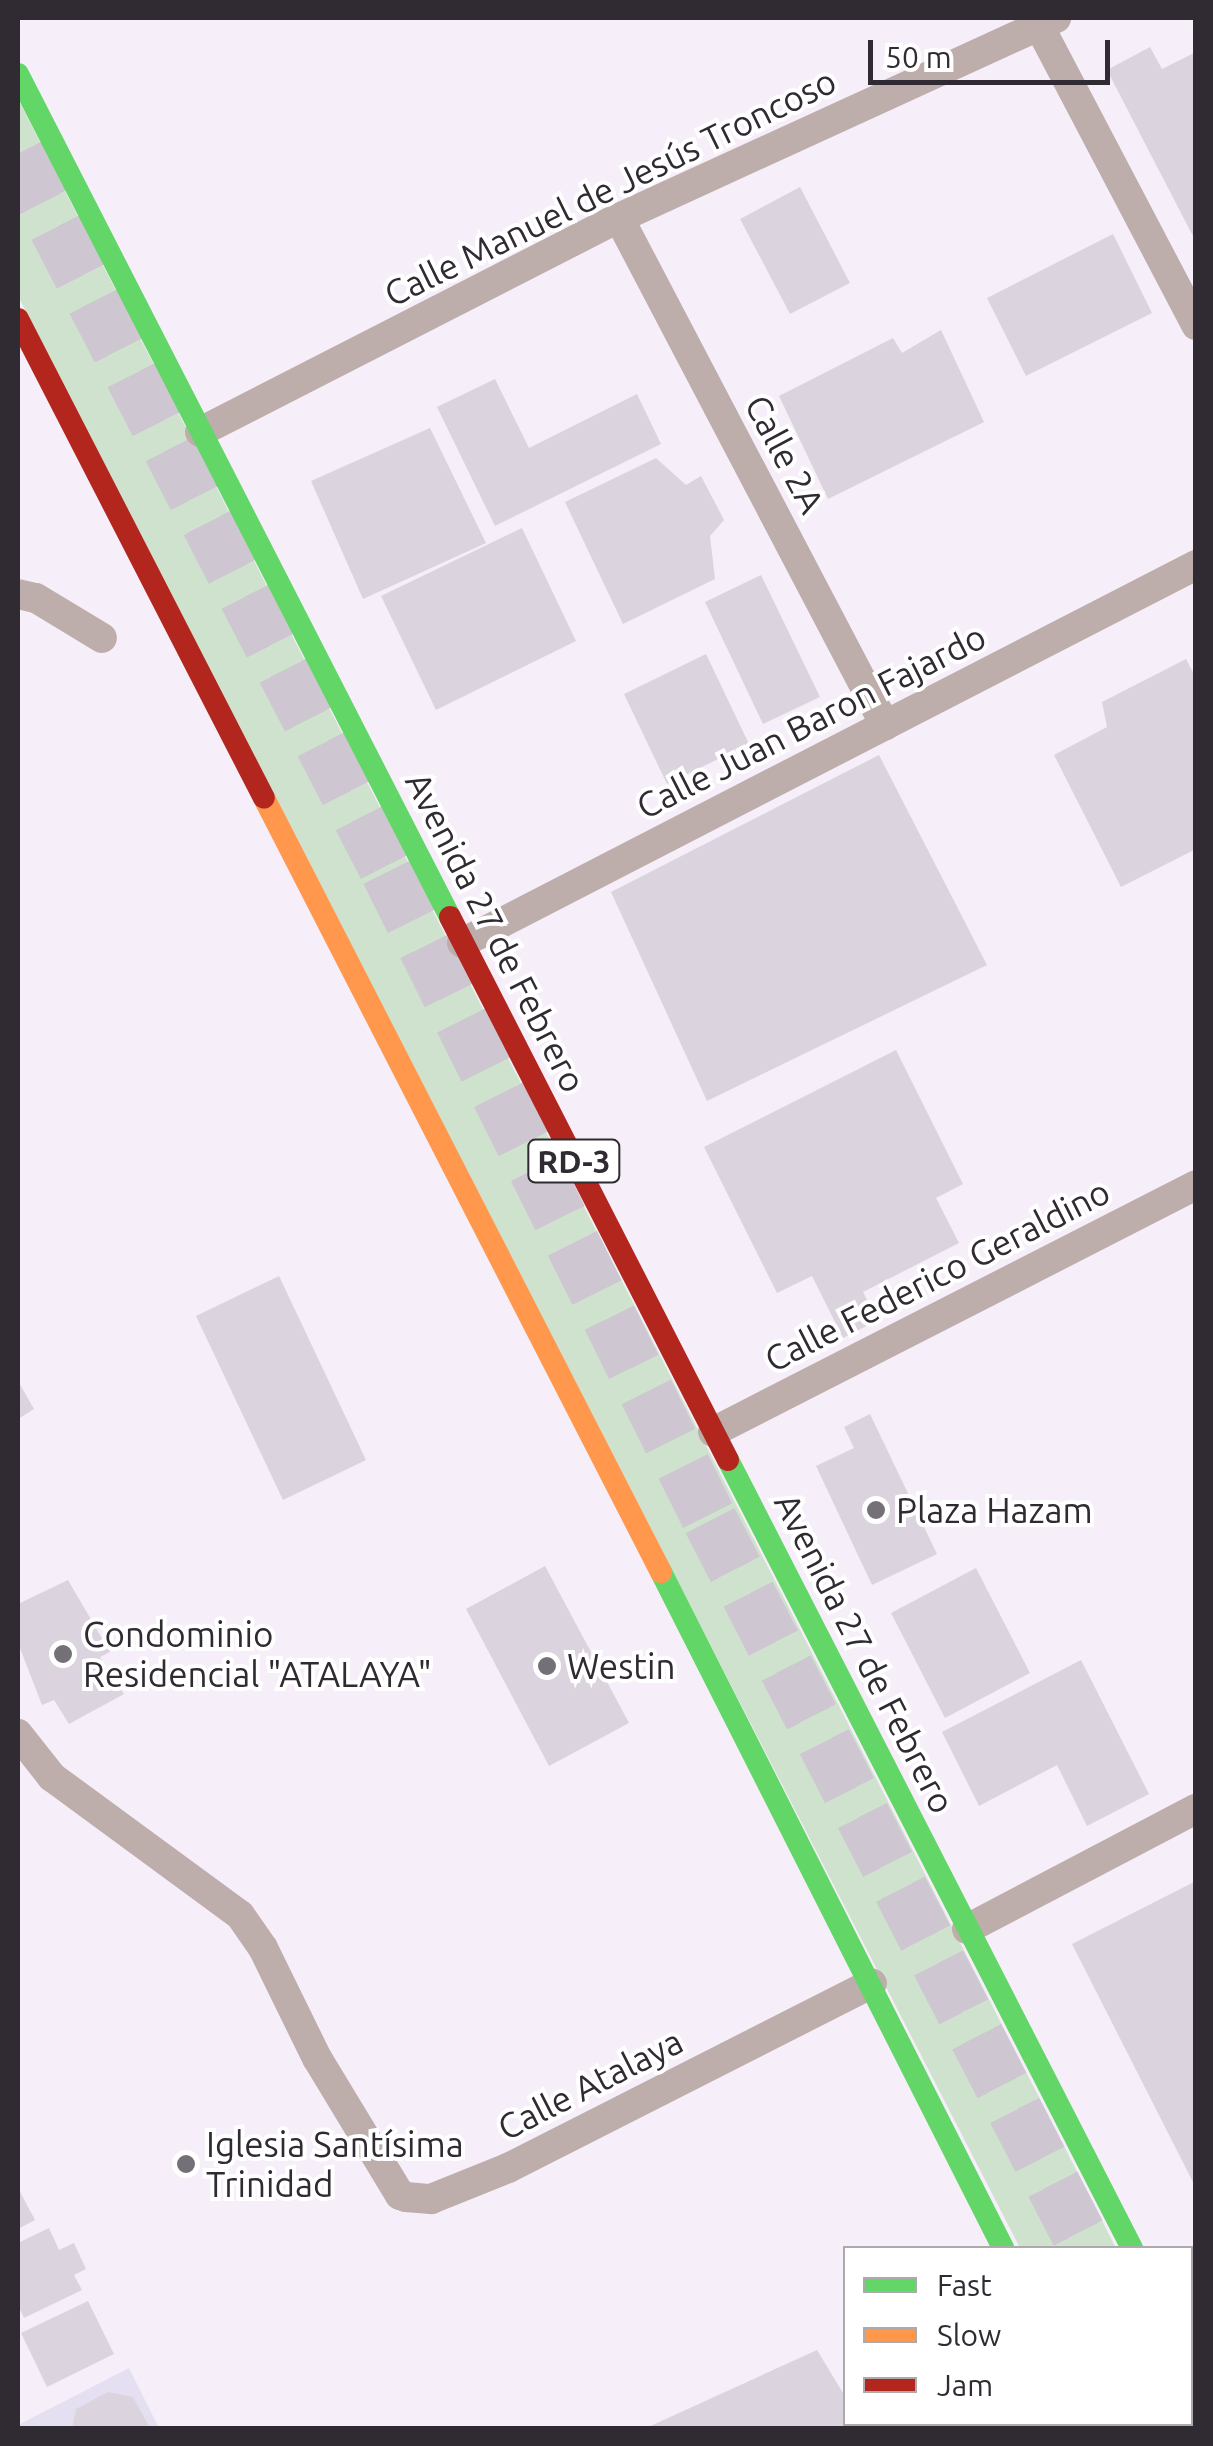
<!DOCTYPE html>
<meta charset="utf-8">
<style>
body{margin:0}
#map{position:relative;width:1213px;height:2446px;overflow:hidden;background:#f6eef9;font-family:Ubuntu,sans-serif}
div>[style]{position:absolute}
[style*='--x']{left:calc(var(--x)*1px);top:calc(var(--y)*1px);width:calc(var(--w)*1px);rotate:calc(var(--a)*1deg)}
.education>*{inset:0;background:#e5e0f1}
.green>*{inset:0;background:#cee2ce}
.building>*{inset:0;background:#dbd4de}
.highway-tunnel>*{height:55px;margin-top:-27.5px;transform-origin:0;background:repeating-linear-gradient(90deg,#cec7d1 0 55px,transparent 0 83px)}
.street>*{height:30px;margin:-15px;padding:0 15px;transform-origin:15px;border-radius:15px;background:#bdaeac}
.fast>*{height:22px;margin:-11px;padding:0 11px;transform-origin:11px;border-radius:11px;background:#63d668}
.slow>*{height:22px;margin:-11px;padding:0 11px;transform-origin:11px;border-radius:11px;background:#ff974d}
.jam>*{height:22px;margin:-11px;padding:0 11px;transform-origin:11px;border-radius:11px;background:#b3261e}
.dots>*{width:28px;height:28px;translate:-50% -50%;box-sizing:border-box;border:5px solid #fff;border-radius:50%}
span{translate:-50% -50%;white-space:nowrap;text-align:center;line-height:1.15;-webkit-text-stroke:8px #fff;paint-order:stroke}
.shield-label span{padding:2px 8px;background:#fff;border:2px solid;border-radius:8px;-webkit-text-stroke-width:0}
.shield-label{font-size:32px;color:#302a32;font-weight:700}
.street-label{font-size:35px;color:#302a32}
.poi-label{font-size:35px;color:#302a32}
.left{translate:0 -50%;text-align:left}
.frame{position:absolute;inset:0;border:20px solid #302a32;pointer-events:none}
.legend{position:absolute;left:843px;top:2246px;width:350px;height:180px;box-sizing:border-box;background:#fff;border:2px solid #acaaad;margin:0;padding:12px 18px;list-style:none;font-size:30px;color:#302a32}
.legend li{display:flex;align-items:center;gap:20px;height:50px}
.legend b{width:50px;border:2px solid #acaaad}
.scale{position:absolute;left:868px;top:40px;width:242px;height:45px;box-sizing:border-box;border:5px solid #302a32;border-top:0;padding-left:12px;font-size:30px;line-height:35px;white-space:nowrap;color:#302a32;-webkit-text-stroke:8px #fff;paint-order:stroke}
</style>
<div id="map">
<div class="education">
<div style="clip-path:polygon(129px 2368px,159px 2428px,18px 2428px,18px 2425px)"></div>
</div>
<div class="green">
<div style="clip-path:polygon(18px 99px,1116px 2248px,1020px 2248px,18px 296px)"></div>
</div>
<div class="building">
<div style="clip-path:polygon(1150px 47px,1162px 69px,1196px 52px,1196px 242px,1107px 70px)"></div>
<div style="clip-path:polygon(800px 187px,850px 283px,790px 314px,740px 219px)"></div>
<div style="clip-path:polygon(1113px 234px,1152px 313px,1026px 376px,987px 298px)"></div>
<div style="clip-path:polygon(941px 330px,984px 422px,828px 499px,779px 396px,893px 338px,902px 353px)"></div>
<div style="clip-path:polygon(495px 379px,529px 448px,637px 394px,661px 444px,495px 526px,437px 407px)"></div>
<div style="clip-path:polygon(430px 428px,486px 543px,363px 599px,311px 481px)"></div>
<div style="clip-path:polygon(656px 458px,686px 485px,701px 476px,724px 520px,710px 536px,715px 579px,623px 624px,565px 502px)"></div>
<div style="clip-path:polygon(522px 528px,576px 641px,436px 710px,381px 596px)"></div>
<div style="clip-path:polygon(761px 575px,820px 697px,763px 724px,705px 602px)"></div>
<div style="clip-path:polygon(706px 654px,749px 744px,667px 784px,624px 694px)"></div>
<div style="clip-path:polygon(1186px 659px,1196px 678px,1196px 849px,1121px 887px,1054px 755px,1107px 727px,1102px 702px)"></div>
<div style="clip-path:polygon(879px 755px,987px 965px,707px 1101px,611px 892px)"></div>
<div style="clip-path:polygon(896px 1050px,963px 1184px,936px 1198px,959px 1243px,863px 1292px,878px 1320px,843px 1338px,812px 1276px,777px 1293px,704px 1147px)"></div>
<div style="clip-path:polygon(279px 1276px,366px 1460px,283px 1500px,196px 1316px)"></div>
<div style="clip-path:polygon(18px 1381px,34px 1409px,18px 1419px)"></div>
<div style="clip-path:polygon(870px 1414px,937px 1554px,872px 1585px,816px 1466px,854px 1448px,844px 1427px)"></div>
<div style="clip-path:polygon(545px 1566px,629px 1723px,549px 1766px,466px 1609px)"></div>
<div style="clip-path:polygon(976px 1568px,1030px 1673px,945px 1718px,891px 1613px)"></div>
<div style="clip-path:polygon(68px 1580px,110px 1652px,100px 1657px,124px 1694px,69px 1724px,54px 1700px,42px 1705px,18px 1643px,18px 1604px)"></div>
<div style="clip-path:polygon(1081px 1660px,1149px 1794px,1087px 1826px,1057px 1765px,979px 1806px,942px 1732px)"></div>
<div style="clip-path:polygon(1196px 1881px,1196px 2188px,1072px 1944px)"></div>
<div style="clip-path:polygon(18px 2188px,35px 2220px,18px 2229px)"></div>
<div style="clip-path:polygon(49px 2228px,59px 2250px,74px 2243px,86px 2269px,74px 2275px,82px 2290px,24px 2318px,18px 2305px,18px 2243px)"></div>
<div style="clip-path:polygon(88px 2301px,114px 2354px,47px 2387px,21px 2333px)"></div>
<div style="clip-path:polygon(817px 2350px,846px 2398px,846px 2424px,860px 2424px,863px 2428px,646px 2428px)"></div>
<div style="clip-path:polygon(108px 2392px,133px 2397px,150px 2428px,72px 2428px,76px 2409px)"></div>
</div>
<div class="highway-tunnel">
<div style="--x:18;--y:153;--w:808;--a:62.74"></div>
<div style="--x:388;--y:871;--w:724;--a:63.61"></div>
<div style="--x:710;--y:1520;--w:819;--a:62.68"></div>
<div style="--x:1177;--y:2424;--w:5;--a:53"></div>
</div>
<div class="street">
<div style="--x:1035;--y:18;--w:347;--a:62.3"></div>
<div style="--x:619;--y:218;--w:573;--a:62.32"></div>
<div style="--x:200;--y:432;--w:470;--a:-27.1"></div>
<div style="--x:619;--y:218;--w:481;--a:-24.6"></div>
<div style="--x:18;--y:594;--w:18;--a:13"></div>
<div style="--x:36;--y:598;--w:77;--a:31.2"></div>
<div style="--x:462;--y:943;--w:826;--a:-27.25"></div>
<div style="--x:713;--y:1432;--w:542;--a:-27.08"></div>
<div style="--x:18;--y:1734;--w:55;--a:51.7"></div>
<div style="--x:52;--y:1777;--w:233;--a:36.3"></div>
<div style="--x:240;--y:1915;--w:40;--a:55.1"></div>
<div style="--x:263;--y:1948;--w:123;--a:63.9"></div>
<div style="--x:317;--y:2058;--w:160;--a:58.8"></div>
<div style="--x:400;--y:2195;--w:6;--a:18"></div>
<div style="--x:406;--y:2197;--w:25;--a:5"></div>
<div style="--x:431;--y:2199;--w:83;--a:-21.9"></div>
<div style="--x:508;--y:2168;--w:408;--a:-26.9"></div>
<div style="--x:967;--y:1929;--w:259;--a:-27.7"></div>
</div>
<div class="fast">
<div style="--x:18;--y:74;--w:947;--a:62.87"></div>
<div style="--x:728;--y:1460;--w:886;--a:62.86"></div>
<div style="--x:661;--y:1572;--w:758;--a:63.16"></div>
<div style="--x:1190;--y:2362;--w:11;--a:56"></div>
<div style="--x:1089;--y:2424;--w:5;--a:53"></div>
</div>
<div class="slow">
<div style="--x:264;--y:798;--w:870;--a:62.85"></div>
</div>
<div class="jam">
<div style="--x:18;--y:319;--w:538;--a:62.82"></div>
<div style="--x:450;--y:917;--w:610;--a:62.89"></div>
</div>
<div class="dots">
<div style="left:876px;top:1510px;background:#756f78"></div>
<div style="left:63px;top:1654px;background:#756f78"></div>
<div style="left:547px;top:1666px;background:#756f78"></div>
<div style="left:186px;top:2164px;background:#756f78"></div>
</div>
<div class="shield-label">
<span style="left:574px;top:1161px">RD-3</span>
</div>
<div class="street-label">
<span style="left:610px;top:187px;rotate:-26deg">Calle Manuel de Jesús Troncoso</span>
<span style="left:785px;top:454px;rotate:62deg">Calle 2A</span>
<span style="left:811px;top:721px;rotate:-27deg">Calle Juan Baron Fajardo</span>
<span style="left:496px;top:932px;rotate:63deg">Avenida 27 de Febrero</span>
<span style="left:937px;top:1275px;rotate:-27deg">Calle Federico Geraldino</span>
<span style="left:865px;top:1653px;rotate:63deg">Avenida 27 de Febrero</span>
<span style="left:590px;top:2084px;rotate:-27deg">Calle Atalaya</span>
</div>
<div class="poi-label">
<span class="left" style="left:896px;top:1510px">Plaza Hazam</span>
<span class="left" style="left:83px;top:1654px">Condominio<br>Residencial "ATALAYA"</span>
<span class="left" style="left:567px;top:1666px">Westin</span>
<span class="left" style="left:206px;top:2164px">Iglesia Santísima<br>Trinidad</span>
</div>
<div class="frame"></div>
<ul class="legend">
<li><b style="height:12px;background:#63d668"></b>Fast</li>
<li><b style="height:12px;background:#ff974d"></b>Slow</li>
<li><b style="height:12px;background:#b3261e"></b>Jam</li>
</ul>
<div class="scale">50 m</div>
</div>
